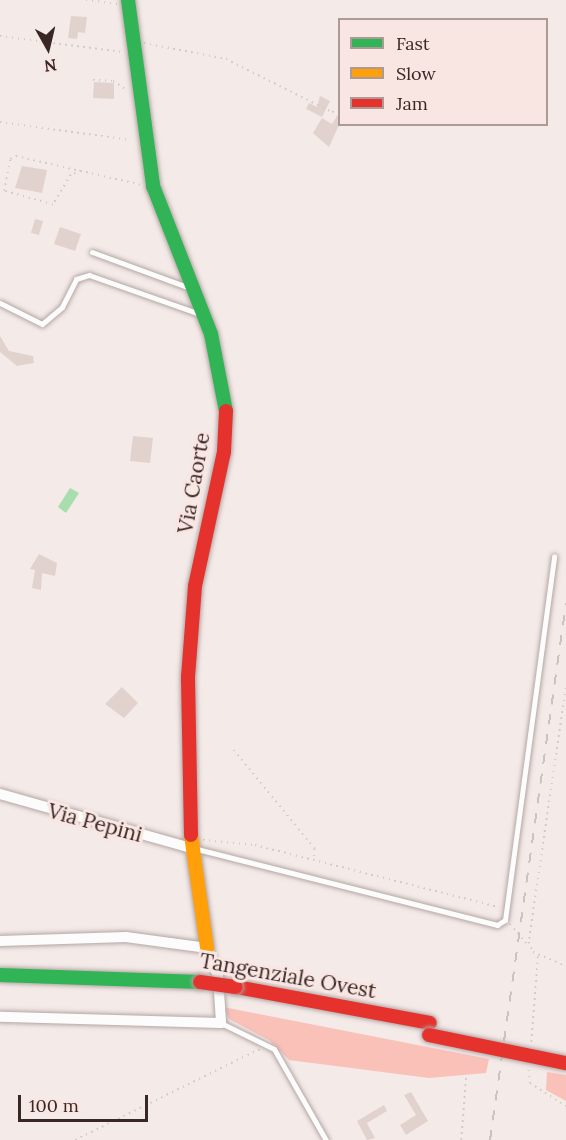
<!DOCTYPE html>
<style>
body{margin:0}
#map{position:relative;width:566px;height:1140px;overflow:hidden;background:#f4eae8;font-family:Lora,serif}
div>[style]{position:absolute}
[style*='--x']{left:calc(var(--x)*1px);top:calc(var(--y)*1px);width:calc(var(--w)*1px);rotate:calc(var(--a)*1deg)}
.green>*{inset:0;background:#fac1b9}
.water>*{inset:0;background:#a8ddad}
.building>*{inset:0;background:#e2d2cd}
.path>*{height:1.5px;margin-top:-0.75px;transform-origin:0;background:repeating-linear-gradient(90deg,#d0ccca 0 1.5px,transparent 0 6px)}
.roads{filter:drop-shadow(0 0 2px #b3a7a5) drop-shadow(0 0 2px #b3a7a5)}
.lane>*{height:5px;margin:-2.5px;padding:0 2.5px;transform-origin:2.5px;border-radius:2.5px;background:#fdfcfc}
.street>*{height:10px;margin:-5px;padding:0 5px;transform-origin:5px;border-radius:5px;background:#fdfcfc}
.fast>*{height:14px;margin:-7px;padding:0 7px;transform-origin:7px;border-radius:7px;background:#30b455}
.slow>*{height:14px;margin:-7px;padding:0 7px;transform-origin:7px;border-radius:7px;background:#ff9f0a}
.jam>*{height:14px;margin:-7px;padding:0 7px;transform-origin:7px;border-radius:7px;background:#e5322d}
.rail>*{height:2px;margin-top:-1px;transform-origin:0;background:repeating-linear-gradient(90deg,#c7c4c3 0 10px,transparent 0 20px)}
.bridges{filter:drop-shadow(0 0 2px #b3a7a5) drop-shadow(0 0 2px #b3a7a5)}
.jam-bridge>*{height:14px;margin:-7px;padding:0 7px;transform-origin:7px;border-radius:7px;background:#e5322d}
span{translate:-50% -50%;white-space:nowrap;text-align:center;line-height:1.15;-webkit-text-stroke:6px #f9e6e3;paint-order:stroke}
.street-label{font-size:21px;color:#382724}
.legend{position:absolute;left:338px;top:18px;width:210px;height:108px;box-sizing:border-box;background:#f9e6e3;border:2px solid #ac9a97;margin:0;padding:8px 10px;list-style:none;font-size:18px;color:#382724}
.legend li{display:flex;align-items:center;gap:12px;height:30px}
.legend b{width:30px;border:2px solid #ac9a97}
.north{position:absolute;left:18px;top:18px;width:60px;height:60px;-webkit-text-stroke:4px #f9e6e3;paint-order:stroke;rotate:172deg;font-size:16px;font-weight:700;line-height:24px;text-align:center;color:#382724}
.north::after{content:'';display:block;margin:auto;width:21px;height:27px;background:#382724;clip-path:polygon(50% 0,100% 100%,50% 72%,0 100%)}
.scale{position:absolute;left:18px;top:1095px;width:130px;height:27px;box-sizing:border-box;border:3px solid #382724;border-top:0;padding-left:8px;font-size:18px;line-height:21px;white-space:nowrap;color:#382724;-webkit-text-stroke:4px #f9e6e3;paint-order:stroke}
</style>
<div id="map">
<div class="green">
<div style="clip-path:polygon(223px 1007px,489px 1059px,486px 1073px,429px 1078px,289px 1060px,269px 1040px,229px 1019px)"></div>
<div style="clip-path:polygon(547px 1072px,566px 1075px,566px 1101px,546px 1090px)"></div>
</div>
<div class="water">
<div style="clip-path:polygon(70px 488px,79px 493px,66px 513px,58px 507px)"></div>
</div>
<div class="building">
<div style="clip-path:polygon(71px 16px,87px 17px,85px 33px,78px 32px,77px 39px,68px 38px)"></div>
<div style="clip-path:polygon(94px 82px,114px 83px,114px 99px,93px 98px)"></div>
<div style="clip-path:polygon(320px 96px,330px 101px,322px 117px,306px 109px,309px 103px,317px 107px)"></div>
<div style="clip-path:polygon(339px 113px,339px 125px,329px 147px,313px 133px,322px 118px,332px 124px)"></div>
<div style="clip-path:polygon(22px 166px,47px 170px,42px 193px,15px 188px)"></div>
<div style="clip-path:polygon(35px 219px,43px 221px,39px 235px,31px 233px)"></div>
<div style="clip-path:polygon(60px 227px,81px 234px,75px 251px,54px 244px)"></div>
<div style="clip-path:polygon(0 336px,9px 351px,33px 356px,34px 363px,17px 366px,0 352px)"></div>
<div style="clip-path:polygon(133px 436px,153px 438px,150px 463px,130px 461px)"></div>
<div style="clip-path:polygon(39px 554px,57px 563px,55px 576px,42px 573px,41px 590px,32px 588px,35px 570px,30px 569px)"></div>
<div style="clip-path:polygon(122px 687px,138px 703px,124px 718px,105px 704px)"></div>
<div style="clip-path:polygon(411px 1092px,428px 1121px,406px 1135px,400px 1125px,416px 1115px,404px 1095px)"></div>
<div style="clip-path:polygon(384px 1105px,387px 1111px,367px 1123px,375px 1138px,367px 1140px,357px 1121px)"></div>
</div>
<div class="path">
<div style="--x:86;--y:0;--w:32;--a:7"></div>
<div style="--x:0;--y:36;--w:123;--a:7.5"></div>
<div style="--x:144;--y:43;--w:84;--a:11"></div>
<div style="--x:226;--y:59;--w:119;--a:26.6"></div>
<div style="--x:332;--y:112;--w:9;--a:-21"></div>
<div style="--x:93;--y:80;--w:20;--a:3"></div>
<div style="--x:113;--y:81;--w:17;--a:33"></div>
<div style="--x:0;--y:122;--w:132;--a:7.8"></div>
<div style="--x:81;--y:171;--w:11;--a:158"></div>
<div style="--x:71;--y:175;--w:35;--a:121"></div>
<div style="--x:53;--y:205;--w:51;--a:-164.1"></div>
<div style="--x:4;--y:191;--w:33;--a:-79"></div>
<div style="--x:10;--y:159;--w:7;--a:-27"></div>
<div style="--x:16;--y:156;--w:129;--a:13"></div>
<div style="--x:566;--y:688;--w:257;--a:98.3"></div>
<div style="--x:529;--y:942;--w:11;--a:68"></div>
<div style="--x:533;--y:952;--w:36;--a:23"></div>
<div style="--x:234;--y:750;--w:128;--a:50.7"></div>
<div style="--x:315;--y:849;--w:9;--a:96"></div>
<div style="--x:203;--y:840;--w:52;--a:5.5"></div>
<div style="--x:255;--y:845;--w:252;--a:14.3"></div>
<div style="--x:510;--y:924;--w:30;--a:49"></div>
<div style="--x:531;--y:1042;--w:87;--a:-85.4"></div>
<div style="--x:529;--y:1070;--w:13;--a:86"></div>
<div style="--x:530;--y:1083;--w:43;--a:32.6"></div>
<div style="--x:75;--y:1140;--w:206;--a:-26.2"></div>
<div style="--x:461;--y:1140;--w:64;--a:-85.5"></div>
</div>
<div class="roads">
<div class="lane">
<div style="--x:92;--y:252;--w:104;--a:20.2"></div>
<div style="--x:0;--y:303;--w:47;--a:26.6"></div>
<div style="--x:42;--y:324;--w:26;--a:-40"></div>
<div style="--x:62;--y:307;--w:31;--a:-63"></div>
<div style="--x:76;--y:279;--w:14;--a:-17"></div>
<div style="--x:89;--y:275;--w:118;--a:19.4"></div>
<div style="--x:193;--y:848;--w:314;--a:14.2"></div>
<div style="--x:497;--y:925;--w:9;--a:-32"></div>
<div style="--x:505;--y:920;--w:367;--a:-82.3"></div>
<div style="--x:221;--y:1023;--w:59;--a:26.1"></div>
<div style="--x:274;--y:1049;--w:105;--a:60.3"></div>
</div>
<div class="street">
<div style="--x:0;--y:794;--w:198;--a:15.8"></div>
<div style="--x:0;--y:941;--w:126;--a:-1.8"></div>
<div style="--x:126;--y:937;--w:82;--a:7.7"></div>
<div style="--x:207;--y:948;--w:30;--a:69"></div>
<div style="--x:218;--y:976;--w:47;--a:86.3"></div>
<div style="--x:221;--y:1023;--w:221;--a:-178.4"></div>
</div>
<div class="fast">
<div style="--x:128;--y:0;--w:188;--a:82.3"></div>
<div style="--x:153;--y:186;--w:159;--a:68.6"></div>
<div style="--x:211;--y:334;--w:78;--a:79"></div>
<div style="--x:0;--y:975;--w:200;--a:2"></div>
</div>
<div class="slow">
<div style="--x:191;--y:835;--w:114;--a:81.9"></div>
</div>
<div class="jam">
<div style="--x:191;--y:835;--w:158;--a:-91.1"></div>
<div style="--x:188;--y:677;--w:91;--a:-85.6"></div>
<div style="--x:195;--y:586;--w:137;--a:-77.8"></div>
<div style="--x:224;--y:452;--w:41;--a:-87.2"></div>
<div style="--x:236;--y:987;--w:197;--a:10.5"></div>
</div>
</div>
<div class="rail">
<div style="--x:490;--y:1140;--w:542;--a:-81.94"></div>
</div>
<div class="bridges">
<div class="jam-bridge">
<div style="--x:200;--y:982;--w:36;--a:8"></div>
<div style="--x:429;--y:1035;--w:140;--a:11.6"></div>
</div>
</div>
<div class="street-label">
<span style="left:194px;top:483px;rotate:-80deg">Via Caorte</span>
<span style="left:95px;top:823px;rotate:15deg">Via Pepini</span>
<span style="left:288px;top:976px;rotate:10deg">Tangenziale Ovest</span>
</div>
<ul class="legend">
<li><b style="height:8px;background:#30b455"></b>Fast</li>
<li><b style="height:8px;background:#ff9f0a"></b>Slow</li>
<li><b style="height:8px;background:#e5322d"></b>Jam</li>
</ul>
<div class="north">N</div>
<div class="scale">100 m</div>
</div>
